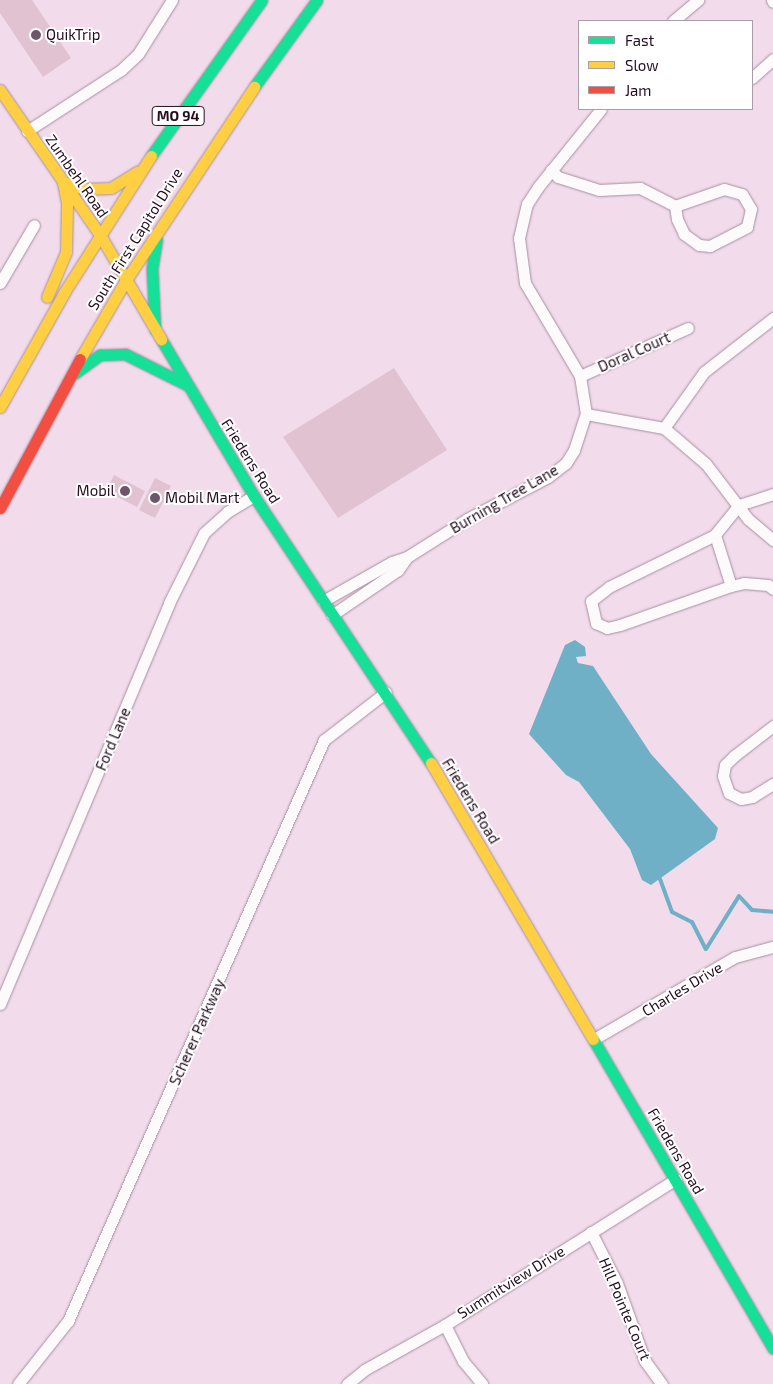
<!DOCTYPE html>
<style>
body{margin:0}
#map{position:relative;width:773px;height:1384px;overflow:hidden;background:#f2dbeb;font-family:"Exo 2",sans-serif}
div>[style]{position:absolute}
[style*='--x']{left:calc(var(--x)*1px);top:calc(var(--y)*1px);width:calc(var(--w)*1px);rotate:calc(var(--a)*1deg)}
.water>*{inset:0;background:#6fb0c6}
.stream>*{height:4px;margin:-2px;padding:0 2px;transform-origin:2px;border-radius:2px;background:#6fb0c6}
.building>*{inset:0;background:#e1c2d1}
.roads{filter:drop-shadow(0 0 1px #a690a0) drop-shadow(0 0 1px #a690a0)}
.street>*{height:11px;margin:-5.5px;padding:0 5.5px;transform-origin:5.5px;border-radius:5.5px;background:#fdfafc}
.fast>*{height:11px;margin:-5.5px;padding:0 5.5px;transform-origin:5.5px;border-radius:5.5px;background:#16e098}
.slow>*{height:11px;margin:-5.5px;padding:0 5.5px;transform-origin:5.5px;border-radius:5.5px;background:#ffcf43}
.jam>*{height:11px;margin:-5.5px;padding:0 5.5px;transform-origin:5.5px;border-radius:5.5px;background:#f24e42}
.dots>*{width:14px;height:14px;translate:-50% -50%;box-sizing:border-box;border:2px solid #fff;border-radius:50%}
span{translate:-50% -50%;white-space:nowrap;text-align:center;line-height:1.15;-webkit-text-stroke:4px #fff;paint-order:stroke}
.shield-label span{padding:1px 4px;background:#fff;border:1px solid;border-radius:4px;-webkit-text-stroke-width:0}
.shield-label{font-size:14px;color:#250e20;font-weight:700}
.poi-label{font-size:15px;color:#250e20}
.left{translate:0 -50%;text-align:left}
.right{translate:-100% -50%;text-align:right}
.street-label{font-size:15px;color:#250e20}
.legend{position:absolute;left:578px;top:20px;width:175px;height:90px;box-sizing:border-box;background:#fff;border:1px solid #a89fa6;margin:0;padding:6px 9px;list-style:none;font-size:15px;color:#250e20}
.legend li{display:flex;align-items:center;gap:10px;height:25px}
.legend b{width:25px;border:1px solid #a89fa6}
</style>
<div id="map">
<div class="water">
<div style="clip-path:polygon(575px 640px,585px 647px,586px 656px,576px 657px,578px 663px,593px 666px,651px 754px,718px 828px,715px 839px,651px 885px,642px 880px,630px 849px,579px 782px,566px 775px,529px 734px,565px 645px)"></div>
</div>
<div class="stream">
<div style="--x:660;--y:879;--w:35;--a:70"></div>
<div style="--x:672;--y:912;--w:22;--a:27"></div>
<div style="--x:692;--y:922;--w:30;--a:63"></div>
<div style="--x:706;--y:949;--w:62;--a:-58.1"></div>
<div style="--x:739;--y:896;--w:19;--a:47"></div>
<div style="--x:752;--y:910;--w:21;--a:5"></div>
</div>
<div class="building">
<div style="clip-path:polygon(0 0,32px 0,71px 58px,43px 77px,0 13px)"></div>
<div style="clip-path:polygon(394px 368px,447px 450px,338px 518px,283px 437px)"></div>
<div style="clip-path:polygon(114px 475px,145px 491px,137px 507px,106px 491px)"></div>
<div style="clip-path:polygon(155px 478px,171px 486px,155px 518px,139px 510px)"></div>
</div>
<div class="roads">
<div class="street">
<div style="--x:772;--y:0;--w:2;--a:63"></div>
<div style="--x:673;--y:21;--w:33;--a:-40"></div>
<div style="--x:752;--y:78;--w:28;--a:-42"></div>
<div style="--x:27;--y:131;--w:112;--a:-33"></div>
<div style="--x:121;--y:70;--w:23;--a:-43"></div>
<div style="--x:138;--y:54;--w:64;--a:-57.8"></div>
<div style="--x:551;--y:170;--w:10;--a:45"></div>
<div style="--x:558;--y:177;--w:43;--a:17.6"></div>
<div style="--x:599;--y:190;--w:41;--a:-2.8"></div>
<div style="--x:640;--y:188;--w:39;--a:27"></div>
<div style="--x:675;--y:206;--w:52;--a:-19.1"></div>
<div style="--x:724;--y:189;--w:19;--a:16"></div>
<div style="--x:742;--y:194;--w:17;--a:59"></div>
<div style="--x:751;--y:209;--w:18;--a:103"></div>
<div style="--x:747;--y:227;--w:42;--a:152.8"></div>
<div style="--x:710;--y:246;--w:11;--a:-175"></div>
<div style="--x:699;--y:245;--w:19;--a:-144"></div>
<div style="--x:684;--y:234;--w:17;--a:-115"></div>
<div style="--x:677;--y:219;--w:13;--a:-99"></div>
<div style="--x:0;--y:283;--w:67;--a:-59.6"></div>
<div style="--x:580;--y:376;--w:118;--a:-24"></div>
<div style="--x:586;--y:414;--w:79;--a:10.2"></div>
<div style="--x:664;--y:428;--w:55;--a:40.6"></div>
<div style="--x:706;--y:464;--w:69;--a:52.6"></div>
<div style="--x:748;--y:519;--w:33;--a:40"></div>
<div style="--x:664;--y:428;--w:69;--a:-54.5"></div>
<div style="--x:704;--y:372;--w:88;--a:-38"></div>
<div style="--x:773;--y:494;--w:36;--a:162"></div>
<div style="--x:739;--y:505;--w:38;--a:129"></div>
<div style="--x:715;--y:535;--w:53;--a:72.6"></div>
<div style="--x:731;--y:586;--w:13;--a:-13"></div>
<div style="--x:744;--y:583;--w:24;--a:5"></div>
<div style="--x:768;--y:585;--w:6;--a:39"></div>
<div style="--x:715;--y:535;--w:118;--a:153.9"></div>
<div style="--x:609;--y:587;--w:23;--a:142"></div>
<div style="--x:591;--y:601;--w:23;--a:77"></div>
<div style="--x:596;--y:623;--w:12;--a:24"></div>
<div style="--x:607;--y:628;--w:13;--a:-13"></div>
<div style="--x:620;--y:625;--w:118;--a:-19.4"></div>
<div style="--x:323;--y:601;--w:79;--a:-29.5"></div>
<div style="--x:392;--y:562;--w:16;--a:-18"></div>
<div style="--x:407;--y:557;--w:71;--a:-32.3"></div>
<div style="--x:467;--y:519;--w:91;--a:-27.4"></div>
<div style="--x:548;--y:477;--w:23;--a:-38"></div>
<div style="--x:566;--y:463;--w:15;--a:-58"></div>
<div style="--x:574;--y:450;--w:38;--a:-72"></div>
<div style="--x:586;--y:414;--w:38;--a:-99"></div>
<div style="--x:580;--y:376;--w:108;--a:-120.6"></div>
<div style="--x:525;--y:283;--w:45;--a:-97.6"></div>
<div style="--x:519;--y:238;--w:35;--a:-77"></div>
<div style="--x:527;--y:204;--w:20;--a:-57"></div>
<div style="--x:538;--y:187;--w:100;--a:-51.1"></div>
<div style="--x:332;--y:615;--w:80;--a:-34.3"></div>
<div style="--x:398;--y:570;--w:16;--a:-55"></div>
<div style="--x:773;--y:726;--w:49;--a:142.4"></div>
<div style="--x:734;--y:756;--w:13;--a:135"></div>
<div style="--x:725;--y:765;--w:11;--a:100"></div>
<div style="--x:723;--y:776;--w:18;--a:71"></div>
<div style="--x:729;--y:793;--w:13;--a:27"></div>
<div style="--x:741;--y:799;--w:11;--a:-10"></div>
<div style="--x:752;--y:797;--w:25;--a:-32"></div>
<div style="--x:0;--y:1004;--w:435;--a:-67.1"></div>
<div style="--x:169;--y:603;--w:78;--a:-63.4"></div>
<div style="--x:204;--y:533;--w:31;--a:-42"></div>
<div style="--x:227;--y:512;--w:31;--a:-31"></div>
<div style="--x:594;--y:1039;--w:163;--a:-30.2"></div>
<div style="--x:735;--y:957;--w:39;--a:-15"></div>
<div style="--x:591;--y:1232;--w:57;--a:63"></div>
<div style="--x:617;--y:1283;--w:83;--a:70.3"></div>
<div style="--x:645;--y:1361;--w:29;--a:54"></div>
<div style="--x:445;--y:1325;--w:40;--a:63.4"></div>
<div style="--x:463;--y:1361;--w:30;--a:50"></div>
<div style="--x:18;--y:1384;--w:80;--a:-51.6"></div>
<div style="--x:68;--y:1321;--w:635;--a:-66.22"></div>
<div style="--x:324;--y:740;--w:78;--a:-37.7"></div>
<div style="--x:347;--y:1384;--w:22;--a:-39"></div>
<div style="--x:364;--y:1370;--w:93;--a:-29.1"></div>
<div style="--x:445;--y:1325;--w:273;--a:-32.3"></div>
</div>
<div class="fast">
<div style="--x:254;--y:87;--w:107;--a:-54.1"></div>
<div style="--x:151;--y:156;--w:191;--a:-54.6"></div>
<div style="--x:155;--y:330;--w:61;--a:-92.8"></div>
<div style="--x:152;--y:269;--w:30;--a:-81"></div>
<div style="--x:161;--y:339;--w:182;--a:59.4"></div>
<div style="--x:254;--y:496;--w:320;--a:56.5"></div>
<div style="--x:75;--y:373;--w:31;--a:-36"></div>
<div style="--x:100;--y:355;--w:25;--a:-2"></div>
<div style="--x:125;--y:354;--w:69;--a:26.6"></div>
<div style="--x:593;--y:1039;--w:358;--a:59.8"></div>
</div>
<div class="slow">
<div style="--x:0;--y:90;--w:176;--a:55.4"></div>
<div style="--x:100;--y:235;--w:121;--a:59.6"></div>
<div style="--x:47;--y:297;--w:49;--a:-67.1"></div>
<div style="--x:66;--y:252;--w:49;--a:-88.8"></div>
<div style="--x:67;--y:203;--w:21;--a:-101"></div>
<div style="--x:63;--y:182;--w:22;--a:18"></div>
<div style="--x:84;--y:189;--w:27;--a:-2"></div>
<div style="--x:111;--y:188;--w:31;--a:-32"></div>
<div style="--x:80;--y:359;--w:91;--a:-59.8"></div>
<div style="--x:126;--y:280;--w:232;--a:-56.4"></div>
<div style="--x:0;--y:407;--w:133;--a:-60.7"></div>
<div style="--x:65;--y:291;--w:160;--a:-57.5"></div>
<div style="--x:431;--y:763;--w:320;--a:59.6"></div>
</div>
<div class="jam">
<div style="--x:0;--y:508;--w:169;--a:-61.8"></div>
</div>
</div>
<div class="dots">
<div style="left:36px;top:35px;background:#6d5667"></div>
<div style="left:125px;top:491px;background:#6d5667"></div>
<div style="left:155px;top:498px;background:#6d5667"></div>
</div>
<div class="shield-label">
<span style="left:178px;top:116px">MO 94</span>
</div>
<div class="poi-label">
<span class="left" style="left:46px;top:35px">QuikTrip</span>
<span class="right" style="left:115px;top:491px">Mobil</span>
<span class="left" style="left:165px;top:498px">Mobil Mart</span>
</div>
<div class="street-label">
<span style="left:77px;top:176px;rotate:55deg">Zumbehl Road</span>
<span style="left:135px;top:239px;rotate:-58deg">South First Capitol Drive</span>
<span style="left:634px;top:352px;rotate:-24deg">Doral Court</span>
<span style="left:251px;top:461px;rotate:58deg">Friedens Road</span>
<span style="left:504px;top:499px;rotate:-30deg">Burning Tree Lane</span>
<span style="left:113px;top:739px;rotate:-67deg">Ford Lane</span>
<span style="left:471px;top:801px;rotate:59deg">Friedens Road</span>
<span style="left:682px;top:989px;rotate:-31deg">Charles Drive</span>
<span style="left:197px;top:1032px;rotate:-66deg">Scherer Parkway</span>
<span style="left:676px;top:1151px;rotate:60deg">Friedens Road</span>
<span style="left:511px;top:1282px;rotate:-32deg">Summitview Drive</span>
<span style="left:625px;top:1309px;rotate:67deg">Hill Pointe Court</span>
</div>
<ul class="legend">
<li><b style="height:6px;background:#16e098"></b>Fast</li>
<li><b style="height:6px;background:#ffcf43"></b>Slow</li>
<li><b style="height:6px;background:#f24e42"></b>Jam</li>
</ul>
</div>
